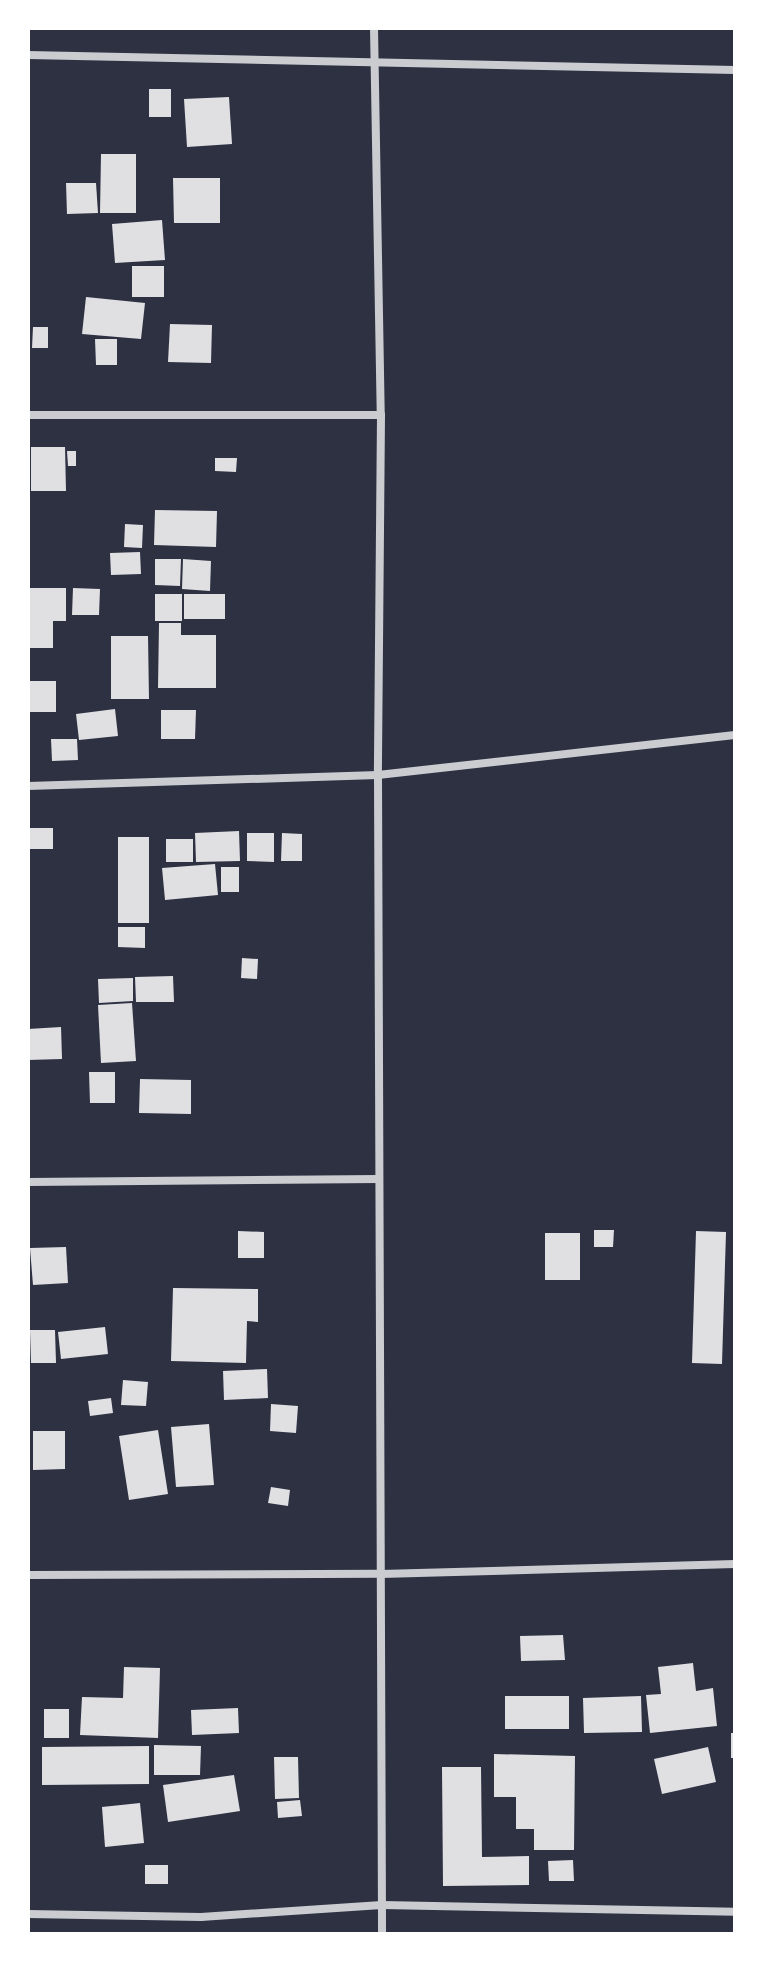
<!DOCTYPE html>
<style>
body{margin:0}
#map{position:relative;width:763px;height:1962px;overflow:hidden;background:#2d3142;font-family:Lato,sans-serif}
div>[style]{position:absolute}
[style*='--x']{left:calc(var(--x)*1px);top:calc(var(--y)*1px);width:calc(var(--w)*1px);rotate:calc(var(--a)*1deg)}
.building>*{inset:0;background:#e0e0e3}
.minor>*{height:8px;margin:-4px;padding:0 4px;transform-origin:4px;border-radius:4px;background:#caccd0}
span{translate:-50% -50%;white-space:nowrap;text-align:center;line-height:1.15;-webkit-text-stroke:7px #fff;paint-order:stroke}
.frame{position:absolute;inset:0;border:30px solid #fff;pointer-events:none}
</style>
<div id="map">
<div class="building">
<div style="clip-path:polygon(149px 89px,171px 89px,171px 117px,149px 117px)"></div>
<div style="clip-path:polygon(229px 97px,232px 144px,187px 147px,184px 99px)"></div>
<div style="clip-path:polygon(101px 154px,136px 154px,136px 213px,100px 213px)"></div>
<div style="clip-path:polygon(173px 178px,220px 178px,220px 223px,174px 223px)"></div>
<div style="clip-path:polygon(66px 183px,96px 183px,98px 213px,67px 214px)"></div>
<div style="clip-path:polygon(162px 220px,165px 260px,115px 263px,112px 224px)"></div>
<div style="clip-path:polygon(132px 266px,164px 266px,164px 297px,132px 297px)"></div>
<div style="clip-path:polygon(86px 297px,145px 303px,141px 339px,82px 334px)"></div>
<div style="clip-path:polygon(170px 324px,212px 325px,211px 363px,168px 362px)"></div>
<div style="clip-path:polygon(33px 327px,48px 327px,48px 348px,32px 348px)"></div>
<div style="clip-path:polygon(95px 339px,117px 339px,117px 365px,96px 365px)"></div>
<div style="clip-path:polygon(31px 447px,65px 447px,66px 491px,31px 491px)"></div>
<div style="clip-path:polygon(67px 451px,76px 451px,76px 466px,68px 466px)"></div>
<div style="clip-path:polygon(215px 458px,237px 458px,236px 472px,215px 471px)"></div>
<div style="clip-path:polygon(155px 510px,217px 511px,216px 547px,154px 545px)"></div>
<div style="clip-path:polygon(125px 524px,143px 525px,142px 548px,124px 547px)"></div>
<div style="clip-path:polygon(140px 552px,141px 574px,111px 575px,110px 553px)"></div>
<div style="clip-path:polygon(155px 559px,181px 559px,180px 586px,155px 585px)"></div>
<div style="clip-path:polygon(183px 559px,211px 561px,210px 591px,182px 589px)"></div>
<div style="clip-path:polygon(28px 588px,66px 588px,66px 621px,53px 621px,53px 648px,28px 648px)"></div>
<div style="clip-path:polygon(73px 588px,100px 589px,99px 615px,72px 615px)"></div>
<div style="clip-path:polygon(155px 594px,182px 594px,182px 621px,155px 621px)"></div>
<div style="clip-path:polygon(184px 594px,225px 594px,225px 619px,184px 619px)"></div>
<div style="clip-path:polygon(159px 623px,181px 623px,181px 635px,216px 635px,216px 688px,158px 688px)"></div>
<div style="clip-path:polygon(111px 636px,148px 636px,149px 699px,111px 699px)"></div>
<div style="clip-path:polygon(28px 681px,56px 681px,56px 712px,28px 712px)"></div>
<div style="clip-path:polygon(115px 709px,118px 736px,79px 740px,76px 714px)"></div>
<div style="clip-path:polygon(161px 710px,196px 710px,195px 739px,161px 739px)"></div>
<div style="clip-path:polygon(51px 739px,77px 739px,78px 760px,52px 761px)"></div>
<div style="clip-path:polygon(30px 828px,53px 828px,53px 849px,30px 849px)"></div>
<div style="clip-path:polygon(239px 831px,240px 861px,196px 862px,195px 833px)"></div>
<div style="clip-path:polygon(247px 833px,274px 833px,274px 862px,247px 861px)"></div>
<div style="clip-path:polygon(282px 833px,302px 834px,302px 861px,281px 861px)"></div>
<div style="clip-path:polygon(118px 837px,149px 837px,149px 923px,118px 923px)"></div>
<div style="clip-path:polygon(166px 839px,193px 839px,193px 862px,166px 862px)"></div>
<div style="clip-path:polygon(215px 864px,218px 895px,165px 900px,162px 868px)"></div>
<div style="clip-path:polygon(221px 867px,239px 867px,239px 892px,221px 892px)"></div>
<div style="clip-path:polygon(118px 927px,145px 927px,145px 948px,118px 947px)"></div>
<div style="clip-path:polygon(242px 958px,258px 959px,257px 979px,241px 978px)"></div>
<div style="clip-path:polygon(173px 976px,174px 1002px,136px 1002px,135px 977px)"></div>
<div style="clip-path:polygon(133px 978px,133px 1001px,99px 1003px,98px 979px)"></div>
<div style="clip-path:polygon(132px 1003px,136px 1061px,101px 1063px,98px 1005px)"></div>
<div style="clip-path:polygon(61px 1027px,62px 1059px,28px 1060px,28px 1029px)"></div>
<div style="clip-path:polygon(89px 1072px,115px 1072px,115px 1103px,90px 1103px)"></div>
<div style="clip-path:polygon(140px 1079px,191px 1080px,191px 1114px,139px 1113px)"></div>
<div style="clip-path:polygon(594px 1230px,614px 1230px,613px 1247px,594px 1247px)"></div>
<div style="clip-path:polygon(238px 1231px,264px 1232px,264px 1258px,238px 1258px)"></div>
<div style="clip-path:polygon(696px 1231px,726px 1232px,722px 1364px,692px 1363px)"></div>
<div style="clip-path:polygon(545px 1233px,580px 1233px,580px 1280px,545px 1280px)"></div>
<div style="clip-path:polygon(66px 1247px,68px 1283px,33px 1285px,30px 1248px)"></div>
<div style="clip-path:polygon(173px 1288px,258px 1289px,258px 1322px,247px 1321px,246px 1363px,171px 1361px)"></div>
<div style="clip-path:polygon(105px 1327px,108px 1354px,61px 1359px,58px 1332px)"></div>
<div style="clip-path:polygon(30px 1330px,55px 1330px,56px 1363px,31px 1363px)"></div>
<div style="clip-path:polygon(267px 1369px,268px 1398px,224px 1400px,223px 1371px)"></div>
<div style="clip-path:polygon(123px 1380px,148px 1382px,146px 1406px,121px 1405px)"></div>
<div style="clip-path:polygon(111px 1398px,113px 1413px,90px 1416px,88px 1401px)"></div>
<div style="clip-path:polygon(271px 1404px,298px 1406px,296px 1433px,270px 1431px)"></div>
<div style="clip-path:polygon(209px 1424px,214px 1485px,176px 1487px,171px 1427px)"></div>
<div style="clip-path:polygon(158px 1430px,168px 1494px,129px 1500px,119px 1436px)"></div>
<div style="clip-path:polygon(33px 1431px,65px 1431px,65px 1469px,33px 1470px)"></div>
<div style="clip-path:polygon(271px 1487px,290px 1490px,288px 1506px,268px 1503px)"></div>
<div style="clip-path:polygon(563px 1635px,565px 1660px,521px 1661px,520px 1636px)"></div>
<div style="clip-path:polygon(693px 1663px,696px 1691px,713px 1688px,717px 1726px,650px 1733px,646px 1695px,661px 1694px,658px 1667px)"></div>
<div style="clip-path:polygon(124px 1667px,160px 1668px,158px 1738px,80px 1735px,82px 1697px,123px 1698px)"></div>
<div style="clip-path:polygon(505px 1696px,569px 1696px,569px 1729px,505px 1729px)"></div>
<div style="clip-path:polygon(641px 1696px,642px 1732px,584px 1733px,583px 1698px)"></div>
<div style="clip-path:polygon(238px 1708px,239px 1733px,192px 1735px,191px 1710px)"></div>
<div style="clip-path:polygon(44px 1709px,69px 1709px,69px 1738px,44px 1738px)"></div>
<div style="clip-path:polygon(731px 1733px,735px 1733px,735px 1758px,731px 1758px)"></div>
<div style="clip-path:polygon(154px 1745px,201px 1746px,200px 1775px,154px 1775px)"></div>
<div style="clip-path:polygon(149px 1746px,149px 1784px,42px 1785px,42px 1747px)"></div>
<div style="clip-path:polygon(708px 1747px,716px 1782px,662px 1794px,654px 1759px)"></div>
<div style="clip-path:polygon(494px 1754px,575px 1756px,574px 1850px,534px 1850px,534px 1829px,516px 1829px,516px 1797px,494px 1797px)"></div>
<div style="clip-path:polygon(274px 1757px,298px 1757px,299px 1798px,275px 1799px)"></div>
<div style="clip-path:polygon(442px 1767px,481px 1767px,482px 1857px,529px 1856px,529px 1885px,443px 1886px)"></div>
<div style="clip-path:polygon(234px 1775px,240px 1811px,168px 1822px,163px 1785px)"></div>
<div style="clip-path:polygon(300px 1800px,302px 1816px,278px 1818px,277px 1802px)"></div>
<div style="clip-path:polygon(140px 1803px,144px 1843px,105px 1847px,102px 1807px)"></div>
<div style="clip-path:polygon(573px 1860px,574px 1881px,549px 1881px,548px 1861px)"></div>
<div style="clip-path:polygon(145px 1865px,168px 1865px,168px 1884px,145px 1884px)"></div>
</div>
<div class="minor">
<div style="--x:374;--y:28;--w:387;--a:89"></div>
<div style="--x:381;--y:415;--w:360;--a:90.5"></div>
<div style="--x:378;--y:775;--w:1159;--a:89.8"></div>
<div style="--x:28;--y:55;--w:707;--a:1.22"></div>
<div style="--x:28;--y:415;--w:353;--a:0"></div>
<div style="--x:28;--y:786;--w:350;--a:-1.8"></div>
<div style="--x:378;--y:775;--w:359;--a:-6.4"></div>
<div style="--x:28;--y:1182;--w:351;--a:-0.5"></div>
<div style="--x:28;--y:1575;--w:353;--a:-0.2"></div>
<div style="--x:381;--y:1574;--w:354;--a:-1.6"></div>
<div style="--x:28;--y:1914;--w:173;--a:1"></div>
<div style="--x:201;--y:1917;--w:181;--a:-3.8"></div>
<div style="--x:382;--y:1905;--w:353;--a:1.1"></div>
</div>
<div class="frame"></div>
</div>
